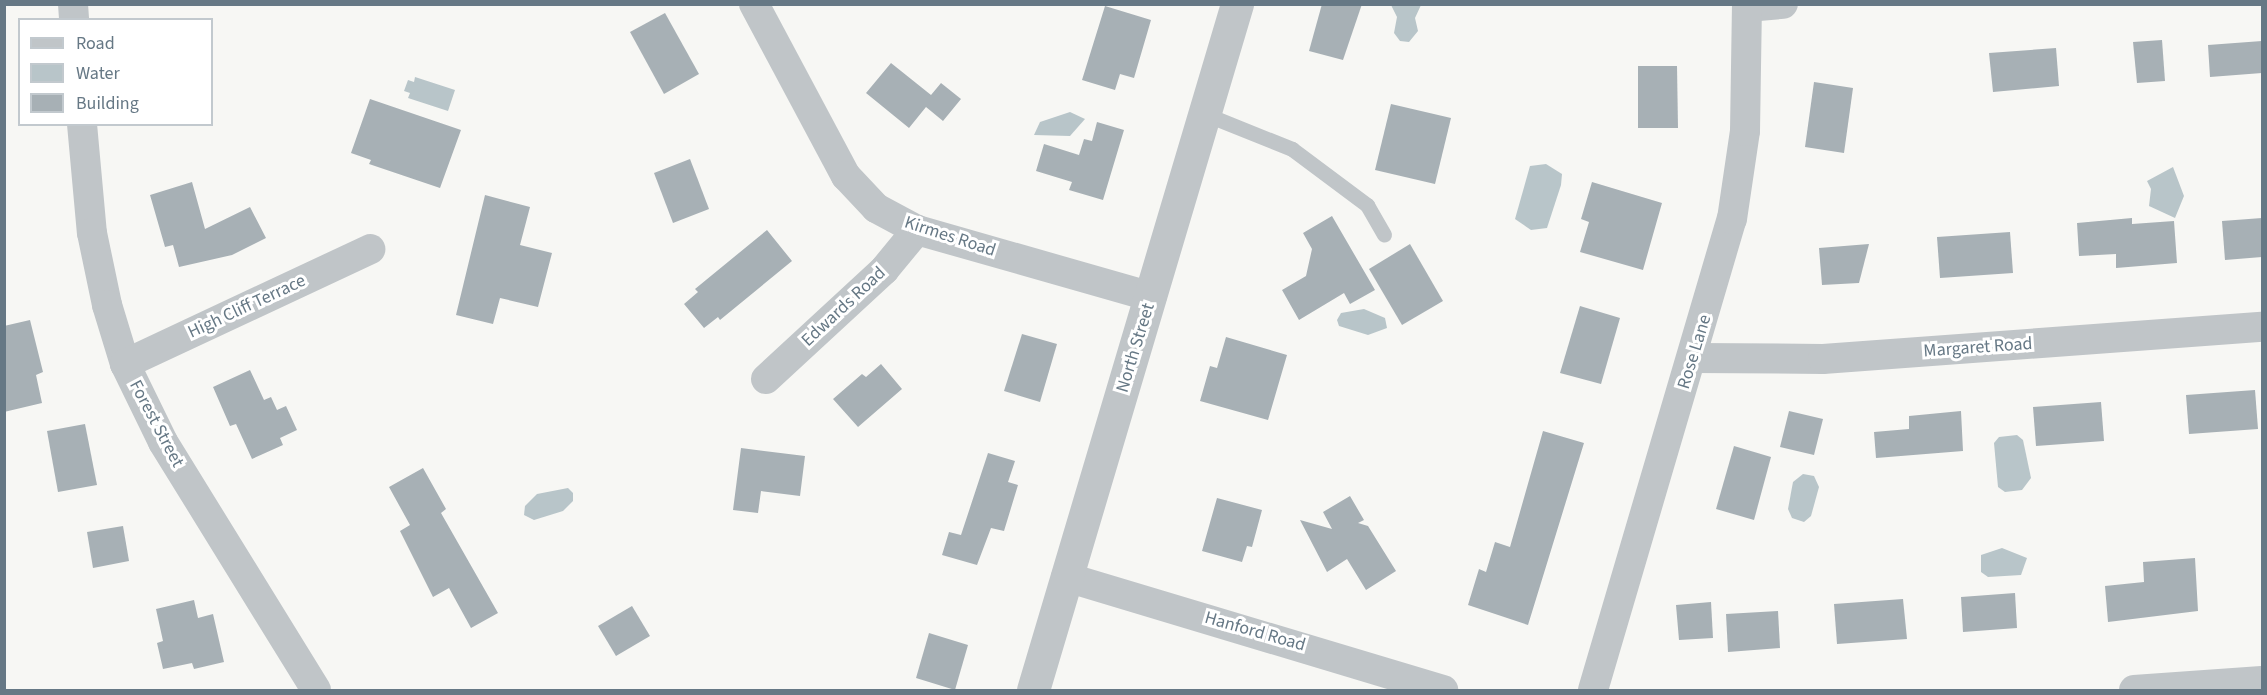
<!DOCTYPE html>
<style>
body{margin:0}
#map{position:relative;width:2267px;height:695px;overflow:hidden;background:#f7f7f4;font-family:"Source Sans 3",sans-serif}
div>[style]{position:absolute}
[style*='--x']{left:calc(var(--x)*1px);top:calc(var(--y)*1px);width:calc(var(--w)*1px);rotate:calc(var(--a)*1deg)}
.water>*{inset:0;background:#b8c5c9}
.building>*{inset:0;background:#a7b0b5}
.service>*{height:15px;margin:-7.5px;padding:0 7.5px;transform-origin:7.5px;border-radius:7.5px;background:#c0c5c8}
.minor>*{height:30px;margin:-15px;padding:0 15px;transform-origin:15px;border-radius:15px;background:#c0c5c8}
.tertiary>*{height:33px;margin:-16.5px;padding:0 16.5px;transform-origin:16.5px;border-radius:16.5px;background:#c0c5c8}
span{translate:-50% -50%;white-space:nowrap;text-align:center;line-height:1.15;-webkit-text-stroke:6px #fff;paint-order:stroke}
.street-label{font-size:18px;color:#667885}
.frame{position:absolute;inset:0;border:6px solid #667885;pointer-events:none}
.legend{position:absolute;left:18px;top:18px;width:195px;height:108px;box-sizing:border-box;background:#fff;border:2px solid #c2c9ce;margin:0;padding:8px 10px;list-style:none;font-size:18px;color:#667885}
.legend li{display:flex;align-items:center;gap:12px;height:30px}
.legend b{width:30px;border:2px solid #c2c9ce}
</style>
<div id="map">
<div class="water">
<div style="clip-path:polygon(1391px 5px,1421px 5px,1415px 18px,1418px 31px,1409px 42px,1400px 41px,1394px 33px,1397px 17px)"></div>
<div style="clip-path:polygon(415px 77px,455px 90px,448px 111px,408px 98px,410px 93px,404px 91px,408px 80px,414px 82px)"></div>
<div style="clip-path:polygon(1070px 112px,1085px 119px,1070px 136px,1034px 135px,1040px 122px)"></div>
<div style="clip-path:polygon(1546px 164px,1562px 174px,1561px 185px,1547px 228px,1531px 230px,1515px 219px,1530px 166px)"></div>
<div style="clip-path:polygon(2173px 167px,2184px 196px,2175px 218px,2149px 206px,2151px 189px,2147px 181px)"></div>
<div style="clip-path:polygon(1364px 309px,1385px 318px,1387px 328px,1368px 335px,1339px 326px,1337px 320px,1341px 313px)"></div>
<div style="clip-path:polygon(2017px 435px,2023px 440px,2031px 478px,2022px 490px,2005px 492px,1998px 487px,1994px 443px,1999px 437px)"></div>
<div style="clip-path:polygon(1803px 474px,1814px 476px,1819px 487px,1811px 516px,1804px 522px,1792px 518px,1788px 509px,1793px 482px)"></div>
<div style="clip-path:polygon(568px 488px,573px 493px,573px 501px,563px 511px,534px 520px,524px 515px,525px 506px,537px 494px)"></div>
<div style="clip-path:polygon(2002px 548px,2027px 558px,2021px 575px,1988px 577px,1981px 572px,1981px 555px)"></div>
</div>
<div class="building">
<div style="clip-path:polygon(1322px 4px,1362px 4px,1343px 60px,1309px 51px)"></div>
<div style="clip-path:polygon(1105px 6px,1151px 20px,1134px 78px,1120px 74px,1115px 90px,1082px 80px)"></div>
<div style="clip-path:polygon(665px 13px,699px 74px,664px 94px,630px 32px)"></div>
<div style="clip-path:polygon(2162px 40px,2165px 81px,2137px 83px,2133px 42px)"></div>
<div style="clip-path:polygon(2262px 41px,2262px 73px,2210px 77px,2208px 45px)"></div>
<div style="clip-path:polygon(2056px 48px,2059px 86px,1993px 92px,1989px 53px)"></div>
<div style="clip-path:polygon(891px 63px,931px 95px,941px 83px,961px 99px,943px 121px,926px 107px,909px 128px,866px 93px)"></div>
<div style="clip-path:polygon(1638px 66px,1677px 66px,1678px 128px,1638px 128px)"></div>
<div style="clip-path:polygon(1814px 82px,1853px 88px,1844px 153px,1805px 147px)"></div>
<div style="clip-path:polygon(370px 99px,461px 130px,440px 188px,369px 164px,371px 160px,351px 153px)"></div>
<div style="clip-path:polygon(1391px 104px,1451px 118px,1435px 184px,1375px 170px)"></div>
<div style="clip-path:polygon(1097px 122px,1124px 130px,1103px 200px,1069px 190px,1072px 182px,1036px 171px,1044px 144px,1079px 155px,1084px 139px,1092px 141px)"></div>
<div style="clip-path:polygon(690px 159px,709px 209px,673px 223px,654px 173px)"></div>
<div style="clip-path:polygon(192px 182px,205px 229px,250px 207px,266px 238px,232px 255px,179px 267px,173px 245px,165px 247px,150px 195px)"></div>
<div style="clip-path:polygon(1592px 182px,1662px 203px,1643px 270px,1580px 252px,1589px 222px,1581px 219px)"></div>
<div style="clip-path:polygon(485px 195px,530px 207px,520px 245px,552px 253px,538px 307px,500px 298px,493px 324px,456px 315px)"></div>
<div style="clip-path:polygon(1332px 216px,1375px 290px,1350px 304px,1344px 293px,1299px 320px,1282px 290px,1306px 276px,1312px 249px,1303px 233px)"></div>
<div style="clip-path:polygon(2132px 218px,2132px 224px,2174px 221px,2177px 263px,2116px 268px,2116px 254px,2079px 256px,2077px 223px)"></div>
<div style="clip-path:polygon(2262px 218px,2262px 257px,2225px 260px,2222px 221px)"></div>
<div style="clip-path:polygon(767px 230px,792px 261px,720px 320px,718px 317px,704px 328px,684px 304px,698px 292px,695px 289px)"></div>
<div style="clip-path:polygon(2010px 232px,2013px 273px,1940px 278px,1937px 237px)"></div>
<div style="clip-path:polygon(1410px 244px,1443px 301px,1402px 325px,1369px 269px)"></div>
<div style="clip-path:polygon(1869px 244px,1859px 283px,1822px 285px,1819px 248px)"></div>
<div style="clip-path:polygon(1580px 306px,1620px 318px,1601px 384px,1560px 373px)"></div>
<div style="clip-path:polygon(30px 320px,43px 372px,36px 375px,42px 403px,4px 412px,4px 326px)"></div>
<div style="clip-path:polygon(1022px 334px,1057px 344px,1040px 402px,1004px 391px)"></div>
<div style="clip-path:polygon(1226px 337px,1287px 355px,1268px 420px,1200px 401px,1210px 366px,1217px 368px)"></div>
<div style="clip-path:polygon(881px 364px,902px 389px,858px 427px,833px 399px,862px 374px,866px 377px)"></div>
<div style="clip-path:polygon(250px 370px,264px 400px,271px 397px,277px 410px,286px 406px,297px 430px,280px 438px,283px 445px,252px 459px,236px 424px,230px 426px,213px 387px)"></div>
<div style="clip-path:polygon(2255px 390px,2258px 429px,2189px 434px,2186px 395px)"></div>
<div style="clip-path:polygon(2101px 402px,2104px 441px,2036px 446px,2033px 407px)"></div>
<div style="clip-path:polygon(1789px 411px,1823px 419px,1814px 455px,1780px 447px)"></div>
<div style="clip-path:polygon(1961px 411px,1963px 451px,1876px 458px,1874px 432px,1909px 429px,1909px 416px)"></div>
<div style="clip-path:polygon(85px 424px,97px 485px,58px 492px,47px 431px)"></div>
<div style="clip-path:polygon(1543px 431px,1584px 443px,1528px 625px,1468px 605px,1479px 569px,1486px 572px,1495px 542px,1510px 547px)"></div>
<div style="clip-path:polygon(1734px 446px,1771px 457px,1754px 520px,1716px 509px)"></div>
<div style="clip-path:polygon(741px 448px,805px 456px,800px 496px,761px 491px,758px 513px,733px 510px)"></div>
<div style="clip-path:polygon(988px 453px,1015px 461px,1008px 482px,1018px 485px,1004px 531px,991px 528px,977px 565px,942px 555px,949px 532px,961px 535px)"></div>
<div style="clip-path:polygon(423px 468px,446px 509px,441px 513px,498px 613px,471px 628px,449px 588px,433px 597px,400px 531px,410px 525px,389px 487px)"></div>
<div style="clip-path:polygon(1350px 496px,1364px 520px,1358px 523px,1368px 526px,1396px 571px,1366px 590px,1347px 559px,1327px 572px,1300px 520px,1332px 529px,1323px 512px)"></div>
<div style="clip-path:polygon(1217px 498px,1262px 510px,1252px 547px,1247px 546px,1242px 562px,1202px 551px)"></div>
<div style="clip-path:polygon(123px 526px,129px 561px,93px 568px,87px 532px)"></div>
<div style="clip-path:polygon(2195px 558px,2198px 611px,2108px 622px,2105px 586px,2144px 582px,2143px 562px)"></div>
<div style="clip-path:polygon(2015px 593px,2017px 628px,1963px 632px,1961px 597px)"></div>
<div style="clip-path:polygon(1903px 599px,1907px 639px,1837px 644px,1834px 604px)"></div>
<div style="clip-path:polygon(194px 600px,198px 618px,213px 614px,224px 662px,194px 669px,192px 663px,163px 669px,157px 643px,163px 641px,156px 609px)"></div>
<div style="clip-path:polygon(1711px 602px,1713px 638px,1679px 640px,1676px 605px)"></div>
<div style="clip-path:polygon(632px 606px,650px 636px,616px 656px,598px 626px)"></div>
<div style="clip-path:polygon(1778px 611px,1780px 648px,1728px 652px,1726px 614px)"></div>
<div style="clip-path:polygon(929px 633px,968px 645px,955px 690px,916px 678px)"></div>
</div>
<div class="service">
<div style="--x:1205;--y:114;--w:94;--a:21.9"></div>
<div style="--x:1292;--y:149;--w:94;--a:36.7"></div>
<div style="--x:1367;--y:205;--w:34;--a:60"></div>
</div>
<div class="minor">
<div style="--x:73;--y:4;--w:16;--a:86"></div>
<div style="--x:754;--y:4;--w:195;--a:61.9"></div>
<div style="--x:846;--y:176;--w:44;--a:46.8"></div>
<div style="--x:876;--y:208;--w:47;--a:28.2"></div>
<div style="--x:917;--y:230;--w:244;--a:15.9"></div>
<div style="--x:1747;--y:7;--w:36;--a:-5"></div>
<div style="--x:82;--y:124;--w:109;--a:84.8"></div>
<div style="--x:92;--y:233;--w:74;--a:78.2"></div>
<div style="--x:107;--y:305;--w:62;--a:73"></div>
<div style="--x:125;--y:364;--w:87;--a:64"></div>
<div style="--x:163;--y:442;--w:291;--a:58.3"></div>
<div style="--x:1694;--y:358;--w:129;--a:0.4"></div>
<div style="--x:1823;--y:359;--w:440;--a:-4.2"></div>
<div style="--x:125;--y:364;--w:271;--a:-25.1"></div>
<div style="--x:766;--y:379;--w:161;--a:-42.7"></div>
<div style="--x:884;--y:270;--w:52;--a:-50.5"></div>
<div style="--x:1066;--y:577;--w:394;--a:16.7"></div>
<div style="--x:1593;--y:690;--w:491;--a:-73.6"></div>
<div style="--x:1732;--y:219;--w:89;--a:-81.6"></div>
<div style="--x:1745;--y:131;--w:127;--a:-89.1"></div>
<div style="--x:2134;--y:690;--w:128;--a:-4"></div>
</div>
<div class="tertiary">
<div style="--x:1033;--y:690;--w:716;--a:-73.44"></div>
</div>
<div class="street-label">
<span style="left:950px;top:237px;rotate:18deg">Kirmes Road</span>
<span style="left:247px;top:307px;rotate:-25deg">High Cliff Terrace</span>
<span style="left:844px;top:307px;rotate:-43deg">Edwards Road</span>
<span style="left:1136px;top:348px;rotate:-73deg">North Street</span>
<span style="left:1978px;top:348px;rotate:-4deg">Margaret Road</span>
<span style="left:1695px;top:352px;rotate:-73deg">Rose Lane</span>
<span style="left:156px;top:424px;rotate:62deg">Forest Street</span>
<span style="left:1255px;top:632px;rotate:16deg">Hanford Road</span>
</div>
<div class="frame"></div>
<ul class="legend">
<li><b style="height:8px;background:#c0c5c8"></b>Road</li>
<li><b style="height:16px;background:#b8c5c9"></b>Water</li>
<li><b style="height:16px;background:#a7b0b5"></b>Building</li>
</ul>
</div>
